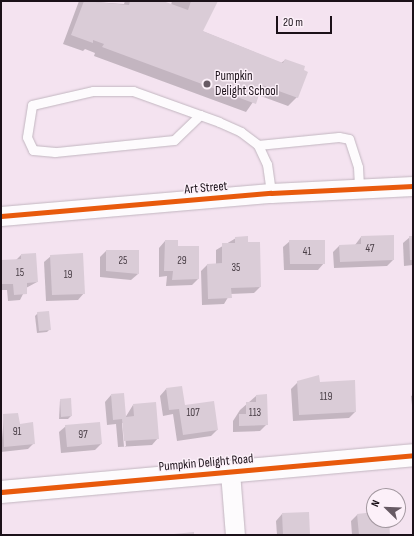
<!DOCTYPE html>
<style>
body{margin:0}
#map{position:relative;width:414px;height:536px;overflow:hidden;background:#f4e3f0;font-family:"Sofia Sans Condensed",sans-serif}
div>[style]{position:absolute}
[style*='--x']{left:calc(var(--x)*1px);top:calc(var(--y)*1px);width:calc(var(--w)*1px);rotate:calc(var(--a)*1deg)}
.shadow>*{inset:0;background:#0003}
.building>*{inset:0;background:#daccd7}
.roads{filter:drop-shadow(0 0 1px #c2b6c0) drop-shadow(0 0 1px #c2b6c0)}
.service>*{height:9px;margin:-4.5px;padding:0 4.5px;transform-origin:4.5px;border-radius:4.5px;background:#fdfbfd}
.minor>*{height:19px;margin:-9.5px;padding:0 9.5px;transform-origin:9.5px;border-radius:9.5px;background:#fdfbfd}
.tertiary>*{height:22px;margin:-11px;padding:0 11px;transform-origin:11px;border-radius:11px;background:#fdfbfd}
.cycleway>*{height:5px;margin:-2.5px;padding:0 2.5px;transform-origin:2.5px;border-radius:2.5px;background:#e8590c}
.dots>*{width:11px;height:11px;translate:-50% -50%;box-sizing:border-box;border:2px solid #fcf0f9;border-radius:50%}
span{translate:-50% -50%;white-space:nowrap;text-align:center;line-height:1.15;-webkit-text-stroke:3px #fcf0f9;paint-order:stroke}
.number-label{font-size:11px;color:#4b4048}
.number-label span{-webkit-text-stroke-width:0}
.poi-label{font-size:13px;color:#1b1119}
.left{translate:0 -50%;text-align:left}
.street-label{font-size:13px;color:#1b1119}
.frame{position:absolute;inset:0;border:2px solid #1b1119;pointer-events:none}
.north{position:absolute;left:366px;top:488px;width:40px;height:40px;box-sizing:border-box;background:#fcf0f9;border:1px solid #a2979f;border-radius:50%;rotate:293deg;font-size:11px;font-weight:700;line-height:16px;text-align:center;color:#1b1119}
.north::after{content:'';display:block;margin:auto;width:14px;height:18px;background:#675a64;clip-path:polygon(50% 0,100% 100%,50% 72%,0 100%)}
.scale{position:absolute;left:276px;top:16px;width:56px;height:18px;box-sizing:border-box;border:2px solid #1b1119;border-top:0;padding-left:5px;font-size:12px;line-height:14px;white-space:nowrap;color:#1b1119;-webkit-text-stroke:3px #fcf0f9;paint-order:stroke}
</style>
<div id="map">
<div class="shadow">
<div style="clip-path:polygon(79px 1px,124px 4px,125px 1px,160px 1px,171px 5px,172px 1px,216px 1px,202px 31px,281px 63px,285px 60px,297px 97px,288px 106px,258px 95px,246px 112px,94px 56px,95px 53px,85px 49px,83px 51px,63px 44px)"></div>
<div style="clip-path:polygon(361px 237px,393px 260px,387px 266px,334px 268px,333px 252px,339px 246px,355px 245px)"></div>
<div style="clip-path:polygon(410px 237px,413px 237px,413px 265px,404px 266px,403px 243px)"></div>
<div style="clip-path:polygon(236px 238px,260px 287px,254px 293px,230px 294px,224px 304px,202px 305px,201px 271px,207px 265px,216px 265px,216px 250px)"></div>
<div style="clip-path:polygon(165px 241px,177px 247px,198px 279px,192px 285px,166px 286px,167px 276px,159px 277px,159px 248px)"></div>
<div style="clip-path:polygon(290px 241px,324px 263px,318px 270px,284px 270px,283px 247px)"></div>
<div style="clip-path:polygon(106px 251px,138px 274px,131px 280px,100px 277px,100px 257px)"></div>
<div style="clip-path:polygon(21px 255px,37px 282px,26px 288px,20px 300px,8px 301px,7px 290px,1px 290px,1px 261px,16px 260px)"></div>
<div style="clip-path:polygon(51px 256px,84px 293px,78px 300px,46px 301px,44px 262px)"></div>
<div style="clip-path:polygon(38px 313px,50px 329px,47px 332px,37px 333px,35px 316px)"></div>
<div style="clip-path:polygon(298px 382px,319px 383px,355px 412px,349px 418px,293px 421px,291px 389px)"></div>
<div style="clip-path:polygon(166px 389px,184px 406px,217px 430px,211px 436px,177px 441px,173px 414px,163px 416px,160px 396px)"></div>
<div style="clip-path:polygon(evenodd,111px 395px,125px 418px,133px 405px,158px 438px,152px 445px,118px 447px,116px 424px,107px 425px,105px 402px,111px 395px,122px 423px,124px 423px,126px 446px,124px 447px,122px 423px)"></div>
<div style="clip-path:polygon(413px 395px,413px 405px,412px 405px,411px 396px)"></div>
<div style="clip-path:polygon(256px 396px,267px 424px,260px 431px,233px 432px,233px 421px,240px 410px)"></div>
<div style="clip-path:polygon(60px 400px,71px 416px,68px 419px,59px 419px)"></div>
<div style="clip-path:polygon(4px 415px,19px 425px,34px 443px,28px 449px,1px 452px)"></div>
<div style="clip-path:polygon(66px 426px,101px 444px,95px 450px,61px 453px,59px 432px)"></div>
<div style="clip-path:polygon(282px 514px,309px 535px,277px 535px,276px 521px)"></div>
<div style="clip-path:polygon(374px 514px,374px 520px,388px 520px,389px 535px,352px 535px,351px 521px,357px 515px)"></div>
</div>
<div class="building">
<div style="clip-path:polygon(84px 1px,129px 5px,130px 1px,163px 1px,188px 10px,191px 1px,218px 1px,203px 31px,283px 63px,285px 59px,305px 66px,304px 70px,308px 72px,298px 98px,262px 85px,256px 104px,102px 47px,104px 44px,93px 40px,93px 43px,71px 35px)"></div>
<div style="clip-path:polygon(394px 235px,394px 260px,340px 262px,339px 245px,361px 244px,361px 236px)"></div>
<div style="clip-path:polygon(248px 236px,248px 242px,260px 242px,261px 287px,231px 288px,232px 298px,208px 299px,207px 264px,222px 263px,222px 243px,235px 243px,235px 237px)"></div>
<div style="clip-path:polygon(409px 236px,413px 236px,413px 260px,410px 260px)"></div>
<div style="clip-path:polygon(165px 240px,178px 240px,178px 246px,199px 246px,199px 279px,172px 280px,173px 271px,164px 271px)"></div>
<div style="clip-path:polygon(289px 240px,325px 240px,325px 264px,290px 264px)"></div>
<div style="clip-path:polygon(106px 250px,139px 250px,139px 274px,106px 271px)"></div>
<div style="clip-path:polygon(36px 253px,38px 282px,27px 283px,27px 294px,14px 295px,13px 284px,2px 284px,1px 260px,21px 259px,21px 254px)"></div>
<div style="clip-path:polygon(83px 253px,85px 294px,52px 295px,50px 255px)"></div>
<div style="clip-path:polygon(49px 311px,51px 330px,39px 331px,37px 312px)"></div>
<div style="clip-path:polygon(319px 375px,320px 382px,355px 380px,356px 412px,299px 415px,297px 381px)"></div>
<div style="clip-path:polygon(182px 386px,185px 405px,214px 401px,218px 430px,183px 435px,179px 409px,169px 410px,166px 388px)"></div>
<div style="clip-path:polygon(124px 393px,126px 417px,134px 416px,133px 404px,156px 402px,159px 439px,124px 441px,122px 419px,113px 420px,111px 394px)"></div>
<div style="clip-path:polygon(267px 394px,268px 425px,239px 426px,239px 414px,246px 414px,246px 402px,256px 402px,256px 395px)"></div>
<div style="clip-path:polygon(71px 398px,72px 416px,61px 417px,60px 399px)"></div>
<div style="clip-path:polygon(18px 413px,20px 424px,33px 422px,35px 444px,4px 447px,3px 414px)"></div>
<div style="clip-path:polygon(100px 422px,102px 444px,67px 447px,65px 425px)"></div>
<div style="clip-path:polygon(309px 512px,310px 535px,283px 535px,282px 513px)"></div>
<div style="clip-path:polygon(374px 512px,374px 520px,389px 520px,390px 535px,359px 535px,357px 514px)"></div>
<div style="clip-path:polygon(194px 532px,194px 535px,174px 535px,174px 534px)"></div>
</div>
<div class="roads">
<div class="service">
<div style="--x:200;--y:115;--w:36;--a:136"></div>
<div style="--x:174;--y:140;--w:120;--a:174.2"></div>
<div style="--x:55;--y:152;--w:22;--a:-175"></div>
<div style="--x:33;--y:150;--w:14;--a:-115"></div>
<div style="--x:27;--y:137;--w:32;--a:-81"></div>
<div style="--x:32;--y:105;--w:63;--a:-12.9"></div>
<div style="--x:93;--y:91;--w:40;--a:0"></div>
<div style="--x:133;--y:91;--w:71;--a:19.7"></div>
<div style="--x:200;--y:115;--w:20;--a:20"></div>
<div style="--x:219;--y:122;--w:24;--a:24"></div>
<div style="--x:241;--y:132;--w:21;--a:37"></div>
<div style="--x:258;--y:145;--w:21;--a:65"></div>
<div style="--x:267;--y:164;--w:29;--a:82"></div>
<div style="--x:258;--y:145;--w:81;--a:-5.6"></div>
<div style="--x:339;--y:137;--w:10;--a:11"></div>
<div style="--x:349;--y:139;--w:29;--a:72"></div>
<div style="--x:358;--y:167;--w:22;--a:87"></div>
</div>
<div class="minor">
<div style="--x:1;--y:216;--w:271;--a:-4.9"></div>
<div style="--x:271;--y:193;--w:142;--a:-2.8"></div>
<div style="--x:230;--y:472;--w:63;--a:85.5"></div>
</div>
<div class="tertiary">
<div style="--x:1;--y:492;--w:414;--a:-5.1"></div>
</div>
</div>
<div class="cycleway">
<div style="--x:1;--y:216;--w:271;--a:-4.9"></div>
<div style="--x:271;--y:193;--w:142;--a:-2.8"></div>
<div style="--x:1;--y:492;--w:414;--a:-5.1"></div>
</div>
<div class="dots">
<div style="left:207px;top:84px;background:#675a64"></div>
</div>
<div class="number-label">
<span style="left:370px;top:249px">47</span>
<span style="left:307px;top:252px">41</span>
<span style="left:123px;top:261px">25</span>
<span style="left:182px;top:261px">29</span>
<span style="left:236px;top:268px">35</span>
<span style="left:20px;top:273px">15</span>
<span style="left:68px;top:275px">19</span>
<span style="left:326px;top:397px">119</span>
<span style="left:193px;top:413px">107</span>
<span style="left:255px;top:413px">113</span>
<span style="left:17px;top:432px">91</span>
<span style="left:83px;top:435px">97</span>
</div>
<div class="poi-label">
<span class="left" style="left:215px;top:84px">Pumpkin<br>Delight School</span>
</div>
<div class="street-label">
<span style="left:206px;top:188px;rotate:-5deg">Art Street</span>
<span style="left:206px;top:463px;rotate:-5deg">Pumpkin Delight Road</span>
</div>
<div class="frame"></div>
<div class="north">N</div>
<div class="scale">20 m</div>
</div>
